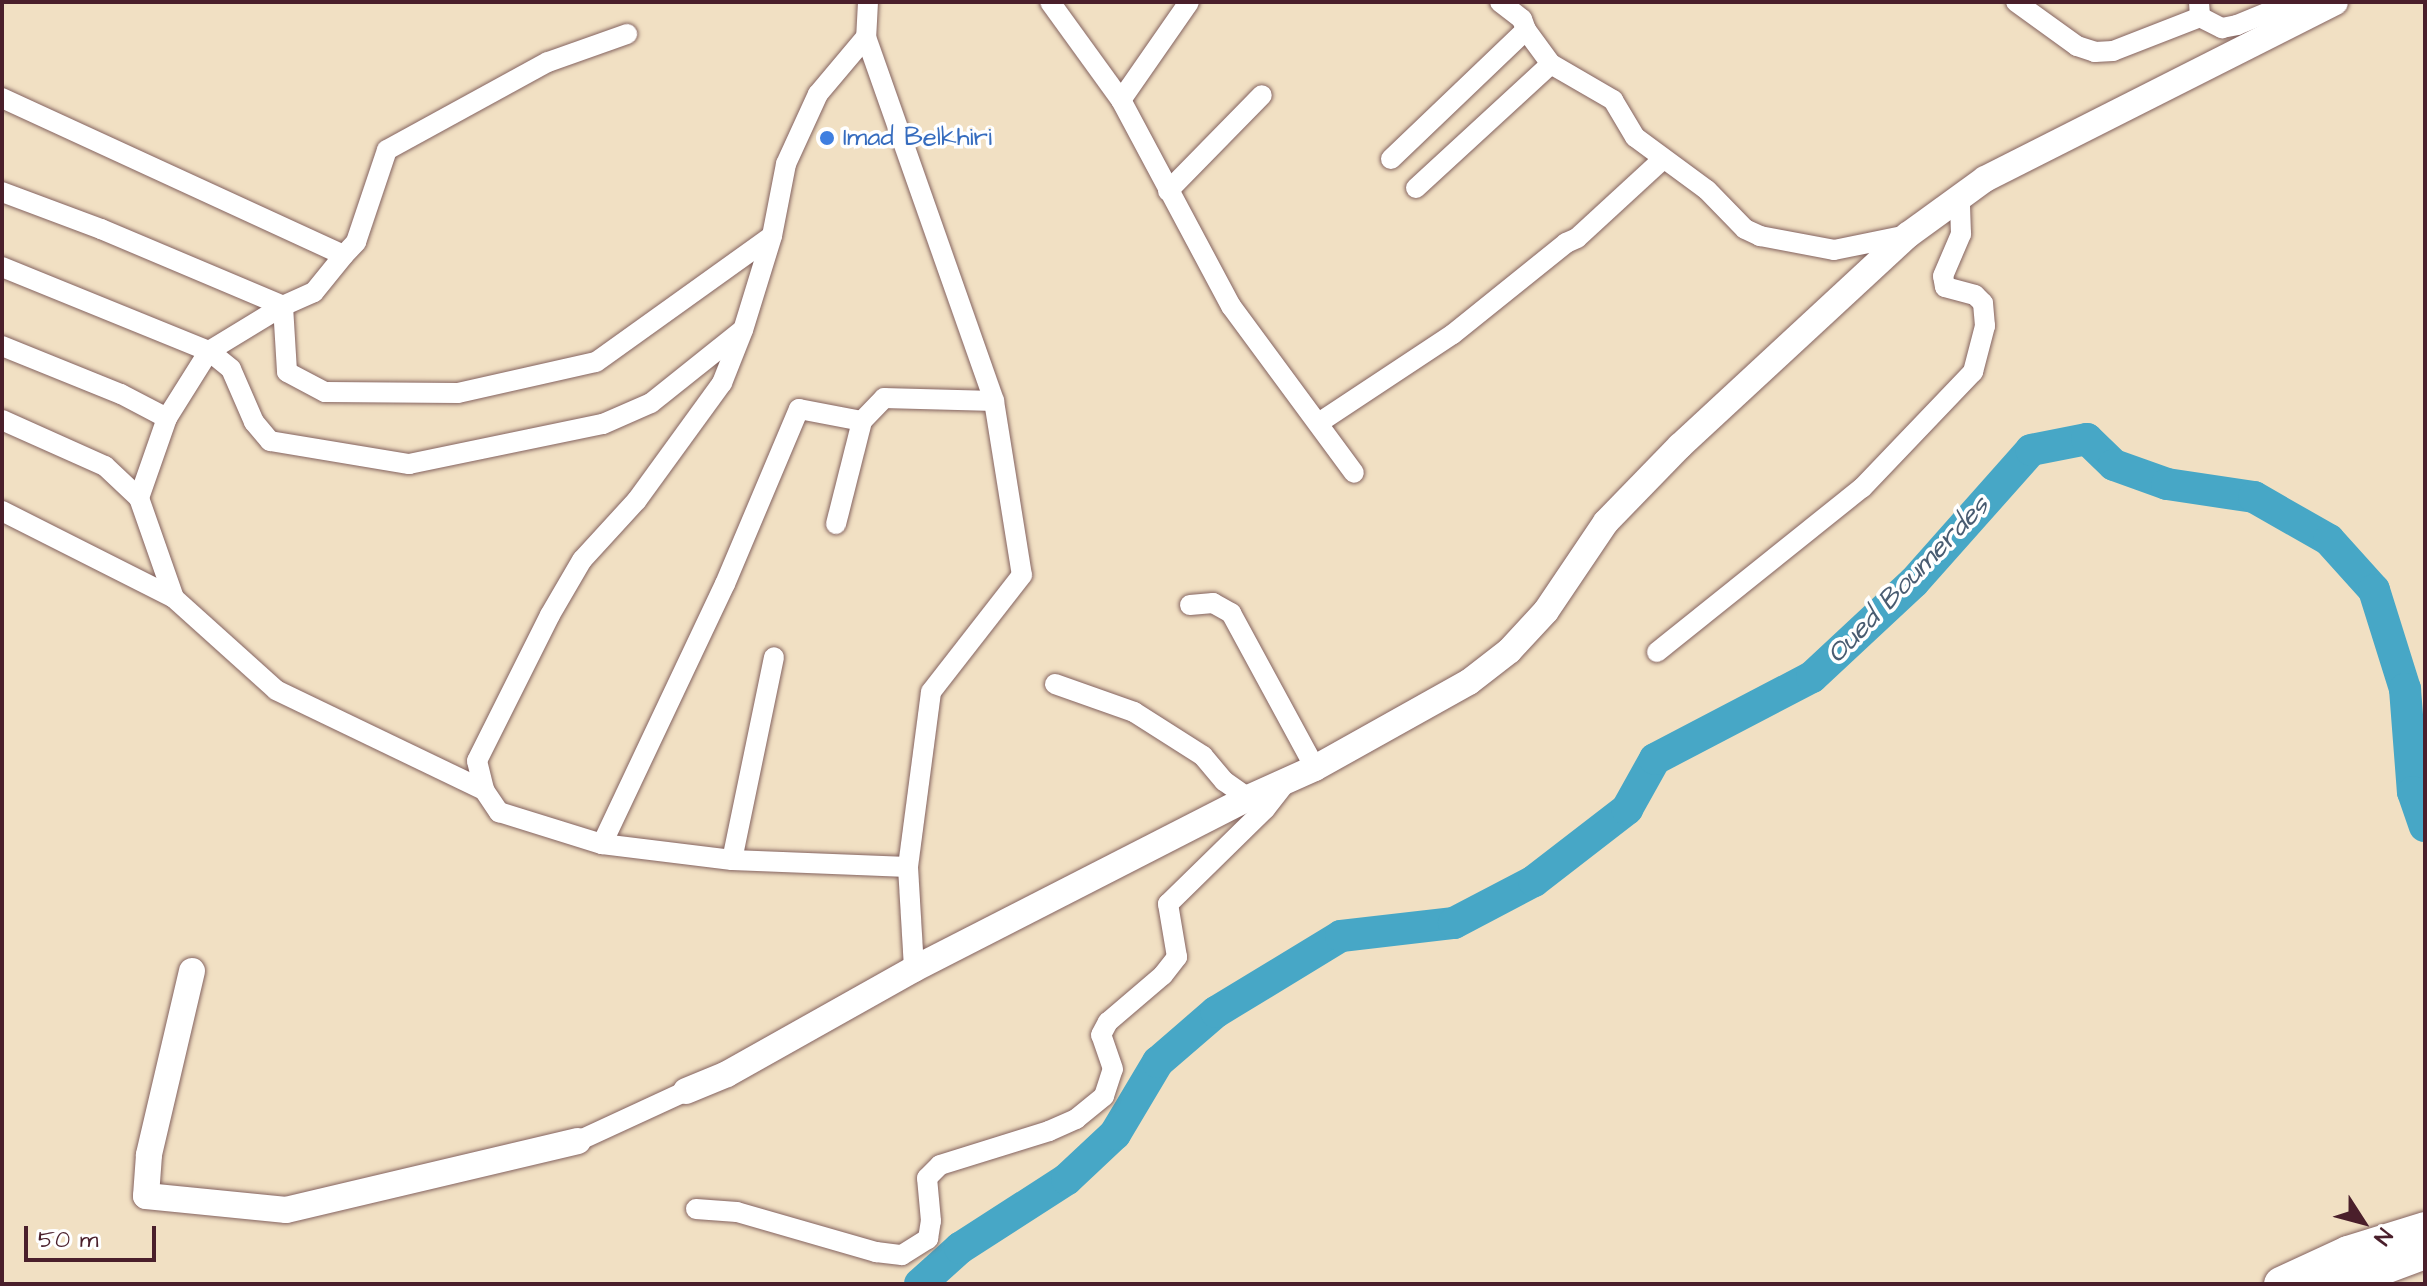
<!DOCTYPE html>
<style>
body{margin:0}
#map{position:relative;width:2427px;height:1286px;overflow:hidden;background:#f1e0c3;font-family:"Architects Daughter",sans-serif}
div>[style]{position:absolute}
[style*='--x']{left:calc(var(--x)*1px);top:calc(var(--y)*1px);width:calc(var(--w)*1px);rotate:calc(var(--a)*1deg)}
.river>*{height:32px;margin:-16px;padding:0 16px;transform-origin:16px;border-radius:16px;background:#47a7c6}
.roads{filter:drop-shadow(0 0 2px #846360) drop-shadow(0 0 2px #846360)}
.minor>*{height:20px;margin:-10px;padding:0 10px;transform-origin:10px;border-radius:10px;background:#fff}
.tertiary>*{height:26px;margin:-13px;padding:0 13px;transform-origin:13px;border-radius:13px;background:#fff}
.trunk>*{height:34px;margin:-17px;padding:0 17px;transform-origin:17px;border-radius:17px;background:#fff}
.dots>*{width:22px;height:22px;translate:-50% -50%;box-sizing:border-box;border:4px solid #fff;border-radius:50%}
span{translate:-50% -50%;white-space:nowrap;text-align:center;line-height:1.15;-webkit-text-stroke:7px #fff;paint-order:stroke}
.shop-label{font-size:26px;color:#366cbe}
.left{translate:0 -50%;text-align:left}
.water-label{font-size:28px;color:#495c71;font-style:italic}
.frame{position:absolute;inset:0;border:4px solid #4a1f2b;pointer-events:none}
.north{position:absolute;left:2323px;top:1182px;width:80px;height:80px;-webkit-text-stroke:6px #fff;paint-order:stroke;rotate:126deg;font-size:22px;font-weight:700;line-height:32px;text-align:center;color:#4a1f2b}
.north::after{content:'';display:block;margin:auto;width:28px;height:36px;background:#4a1f2b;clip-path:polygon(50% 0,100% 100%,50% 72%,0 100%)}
.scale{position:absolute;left:24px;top:1226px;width:132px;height:36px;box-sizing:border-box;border:4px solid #4a1f2b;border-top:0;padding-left:10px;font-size:24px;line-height:28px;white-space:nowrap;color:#4a1f2b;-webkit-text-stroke:6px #fff;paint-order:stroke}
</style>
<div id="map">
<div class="river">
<div style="--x:920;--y:1284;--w:54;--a:-42"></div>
<div style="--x:960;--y:1248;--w:127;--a:-32.8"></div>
<div style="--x:1067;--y:1179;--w:66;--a:-43.2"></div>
<div style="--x:1115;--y:1134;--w:84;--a:-59.2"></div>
<div style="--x:1158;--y:1062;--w:77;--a:-40.8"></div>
<div style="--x:1216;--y:1012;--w:146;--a:-31.3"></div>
<div style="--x:1341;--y:936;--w:114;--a:-6.6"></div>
<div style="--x:1454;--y:923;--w:90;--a:-27.7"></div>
<div style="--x:1534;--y:881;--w:118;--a:-37.7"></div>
<div style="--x:1627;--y:809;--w:57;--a:-60.8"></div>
<div style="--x:1655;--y:759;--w:177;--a:-27.6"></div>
<div style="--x:1812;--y:677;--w:139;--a:-43"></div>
<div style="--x:1914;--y:582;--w:176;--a:-48.4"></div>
<div style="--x:2031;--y:450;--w:57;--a:-11.1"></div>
<div style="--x:2087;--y:439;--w:37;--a:44"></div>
<div style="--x:2114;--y:465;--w:56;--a:19.7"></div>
<div style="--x:2167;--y:484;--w:88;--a:8.5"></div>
<div style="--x:2254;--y:497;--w:86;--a:29.8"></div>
<div style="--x:2329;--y:540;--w:67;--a:48"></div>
<div style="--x:2374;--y:590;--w:104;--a:72.6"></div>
<div style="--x:2405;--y:689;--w:103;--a:85.6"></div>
<div style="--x:2413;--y:792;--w:36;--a:71"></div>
</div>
<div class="roads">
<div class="minor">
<div style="--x:868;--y:2;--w:35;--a:93"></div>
<div style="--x:866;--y:37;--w:75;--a:130.1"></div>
<div style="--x:818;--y:94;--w:77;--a:114.6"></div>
<div style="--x:786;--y:164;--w:73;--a:101"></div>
<div style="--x:772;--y:236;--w:98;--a:107.1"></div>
<div style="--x:743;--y:330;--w:57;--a:111.6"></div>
<div style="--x:722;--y:383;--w:145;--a:126"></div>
<div style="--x:637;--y:500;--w:81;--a:132.5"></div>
<div style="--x:582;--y:560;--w:64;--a:120.2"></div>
<div style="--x:550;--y:615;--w:163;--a:116.6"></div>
<div style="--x:477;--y:761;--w:30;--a:76"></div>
<div style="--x:484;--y:790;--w:27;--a:56"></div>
<div style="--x:499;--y:812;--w:108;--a:17.3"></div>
<div style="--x:602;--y:844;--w:131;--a:7"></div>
<div style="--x:732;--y:860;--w:176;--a:2.3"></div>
<div style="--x:908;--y:867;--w:102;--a:86.6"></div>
<div style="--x:1050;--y:2;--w:121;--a:54.1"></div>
<div style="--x:1121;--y:100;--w:234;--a:61.9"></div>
<div style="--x:1231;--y:306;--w:207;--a:53.6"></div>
<div style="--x:1500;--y:2;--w:28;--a:38"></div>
<div style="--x:1522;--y:19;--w:12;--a:70"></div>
<div style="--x:1526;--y:30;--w:42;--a:53.7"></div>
<div style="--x:1551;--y:64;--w:72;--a:30.1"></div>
<div style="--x:1613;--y:100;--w:43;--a:59.3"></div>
<div style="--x:1635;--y:137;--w:89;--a:36.4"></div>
<div style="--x:1707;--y:190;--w:54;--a:45.7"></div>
<div style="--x:1745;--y:229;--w:17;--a:25"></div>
<div style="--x:1760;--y:236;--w:75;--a:10.7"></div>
<div style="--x:1834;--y:250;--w:76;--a:-11.5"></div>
<div style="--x:2016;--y:2;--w:75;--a:35.8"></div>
<div style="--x:2077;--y:46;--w:19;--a:18"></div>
<div style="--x:2095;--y:52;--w:18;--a:-3"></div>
<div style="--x:2113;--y:51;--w:93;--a:-21.3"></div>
<div style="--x:2199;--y:2;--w:15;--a:86"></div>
<div style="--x:2200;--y:17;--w:25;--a:27"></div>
<div style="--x:2222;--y:28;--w:15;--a:-11"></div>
<div style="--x:2237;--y:25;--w:61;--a:-22.3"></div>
<div style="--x:866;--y:37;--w:386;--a:70.6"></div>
<div style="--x:994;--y:401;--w:176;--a:80.9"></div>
<div style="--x:1022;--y:575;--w:148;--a:127.9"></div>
<div style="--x:931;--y:692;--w:177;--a:97.5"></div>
<div style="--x:2;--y:98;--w:376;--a:24.7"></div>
<div style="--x:344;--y:255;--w:48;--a:129"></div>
<div style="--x:314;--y:292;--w:34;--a:156"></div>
<div style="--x:283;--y:306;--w:87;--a:148.7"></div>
<div style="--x:209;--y:351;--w:79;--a:122.1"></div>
<div style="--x:167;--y:418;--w:85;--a:109.3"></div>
<div style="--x:139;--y:498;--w:106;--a:70.7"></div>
<div style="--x:174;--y:598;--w:137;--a:42"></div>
<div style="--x:276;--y:690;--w:231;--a:25.7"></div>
<div style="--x:1121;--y:100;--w:119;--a:-55.2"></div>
<div style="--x:1391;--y:159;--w:187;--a:-43.7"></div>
<div style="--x:1416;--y:188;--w:183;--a:-42.6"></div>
<div style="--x:1168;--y:191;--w:134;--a:-45.6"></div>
<div style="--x:2;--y:192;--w:106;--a:20.5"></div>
<div style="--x:101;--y:229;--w:198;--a:22.9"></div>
<div style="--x:283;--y:306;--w:66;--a:86.5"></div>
<div style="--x:287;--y:372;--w:43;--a:27.8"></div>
<div style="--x:325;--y:392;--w:133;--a:0.4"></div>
<div style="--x:458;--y:393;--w:141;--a:-12.7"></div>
<div style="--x:596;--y:362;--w:216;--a:-35.6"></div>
<div style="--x:344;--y:255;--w:18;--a:-47"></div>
<div style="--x:356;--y:242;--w:97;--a:-71.4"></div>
<div style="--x:387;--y:150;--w:183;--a:-28.7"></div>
<div style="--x:548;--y:62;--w:84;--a:-19.5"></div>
<div style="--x:2;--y:267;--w:223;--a:22.1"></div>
<div style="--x:209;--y:351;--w:28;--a:39"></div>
<div style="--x:231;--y:369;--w:58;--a:66.5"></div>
<div style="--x:254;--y:422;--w:25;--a:50"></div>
<div style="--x:270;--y:441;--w:141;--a:9.4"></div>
<div style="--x:409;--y:464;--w:198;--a:-11.7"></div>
<div style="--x:603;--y:424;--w:52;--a:-23.6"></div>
<div style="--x:651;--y:403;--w:114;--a:-38.6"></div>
<div style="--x:2;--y:346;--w:128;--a:22"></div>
<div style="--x:121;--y:394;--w:52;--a:27.6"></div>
<div style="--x:2;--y:420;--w:113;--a:24.1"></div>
<div style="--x:105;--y:466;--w:47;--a:43.3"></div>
<div style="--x:1320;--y:422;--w:159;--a:-33.5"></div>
<div style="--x:1453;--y:334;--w:145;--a:-38.8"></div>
<div style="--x:1566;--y:243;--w:12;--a:-24"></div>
<div style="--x:1577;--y:238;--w:117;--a:-42.6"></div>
<div style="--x:2;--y:511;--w:193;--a:26.8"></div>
<div style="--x:836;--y:524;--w:106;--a:-75.8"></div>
<div style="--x:1190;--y:605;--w:23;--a:-5"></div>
<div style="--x:1213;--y:603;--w:21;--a:29"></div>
<div style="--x:1231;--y:613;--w:176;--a:61.5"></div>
<div style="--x:1657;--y:652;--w:263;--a:-38.7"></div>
<div style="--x:1862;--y:488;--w:161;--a:-46.3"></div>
<div style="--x:1973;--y:372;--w:48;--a:-75.4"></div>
<div style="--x:1985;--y:326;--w:23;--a:-95"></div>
<div style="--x:1983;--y:303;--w:11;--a:-135"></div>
<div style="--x:1975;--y:295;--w:31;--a:-165"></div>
<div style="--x:1945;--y:287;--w:11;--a:-100"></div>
<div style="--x:1943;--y:276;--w:46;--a:-66.8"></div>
<div style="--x:1961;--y:234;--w:36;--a:-92"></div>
<div style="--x:1055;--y:684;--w:84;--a:19.5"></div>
<div style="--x:1134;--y:712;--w:82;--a:32.5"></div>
<div style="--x:1203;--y:756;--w:33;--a:50"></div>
<div style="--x:1224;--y:781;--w:29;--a:35"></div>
<div style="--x:602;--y:844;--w:288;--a:-64.7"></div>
<div style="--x:725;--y:584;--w:190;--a:-67.1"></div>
<div style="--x:799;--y:409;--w:64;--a:10.8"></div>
<div style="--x:862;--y:421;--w:32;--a:-46"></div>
<div style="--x:884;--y:398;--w:110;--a:1.6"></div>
<div style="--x:732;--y:860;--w:207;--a:-78.3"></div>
<div style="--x:578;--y:1141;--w:119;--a:-24.8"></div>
<div style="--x:696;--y:1209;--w:41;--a:4.2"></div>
<div style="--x:737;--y:1212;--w:145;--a:16.1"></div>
<div style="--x:876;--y:1252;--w:26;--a:7"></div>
<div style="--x:902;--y:1255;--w:31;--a:-32"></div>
<div style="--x:928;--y:1239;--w:18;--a:-81"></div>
<div style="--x:931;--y:1221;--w:43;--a:-95.3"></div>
<div style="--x:927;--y:1178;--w:18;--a:-45"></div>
<div style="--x:940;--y:1165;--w:114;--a:-17.3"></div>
<div style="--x:1049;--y:1131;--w:30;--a:-24"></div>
<div style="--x:1076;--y:1119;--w:36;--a:-39"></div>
<div style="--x:1104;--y:1096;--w:28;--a:-72"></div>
<div style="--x:1113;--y:1069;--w:36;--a:-109"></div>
<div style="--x:1101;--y:1035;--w:15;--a:-62"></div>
<div style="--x:1108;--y:1022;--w:72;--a:-40.5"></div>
<div style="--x:1163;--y:975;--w:23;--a:-52"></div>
<div style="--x:1177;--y:957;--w:54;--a:-99.6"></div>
<div style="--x:1168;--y:904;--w:136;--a:-44.4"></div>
<div style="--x:1265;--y:809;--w:33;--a:-52"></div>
</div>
<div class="tertiary">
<div style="--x:192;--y:971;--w:189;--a:103.2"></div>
<div style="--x:149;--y:1155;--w:41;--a:94.2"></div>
<div style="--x:146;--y:1196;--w:141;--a:5.7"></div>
<div style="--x:286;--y:1210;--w:300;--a:-13.3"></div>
<div style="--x:686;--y:1091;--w:44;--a:-22.5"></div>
<div style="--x:727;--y:1074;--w:214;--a:-29.3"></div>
<div style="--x:914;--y:969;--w:375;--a:-27.1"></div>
<div style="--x:1248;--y:798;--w:73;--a:-24.1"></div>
<div style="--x:1315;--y:768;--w:176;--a:-29.2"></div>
<div style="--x:1469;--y:682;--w:51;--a:-37.8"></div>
<div style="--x:1509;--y:651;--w:54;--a:-47.2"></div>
<div style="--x:1546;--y:611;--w:107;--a:-56"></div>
<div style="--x:1606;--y:522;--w:106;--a:-45.8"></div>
<div style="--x:1680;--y:446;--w:311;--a:-42.8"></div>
<div style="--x:1908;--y:235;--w:95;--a:-36"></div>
<div style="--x:1985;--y:179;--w:392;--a:-26.8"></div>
</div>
<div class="trunk">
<div style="--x:2281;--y:1284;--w:74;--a:-24.8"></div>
<div style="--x:2348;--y:1253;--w:81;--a:-17.3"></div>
<div style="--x:2339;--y:1284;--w:92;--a:-20.4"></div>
</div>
</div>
<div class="dots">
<div style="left:827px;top:138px;background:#3f7fe0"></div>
</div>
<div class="shop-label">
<span class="left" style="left:843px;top:138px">Imad Belkhiri</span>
</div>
<div class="water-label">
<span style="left:1908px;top:580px;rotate:-46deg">Oued Boumerdes</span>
</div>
<div class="frame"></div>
<div class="north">N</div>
<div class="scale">50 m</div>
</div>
